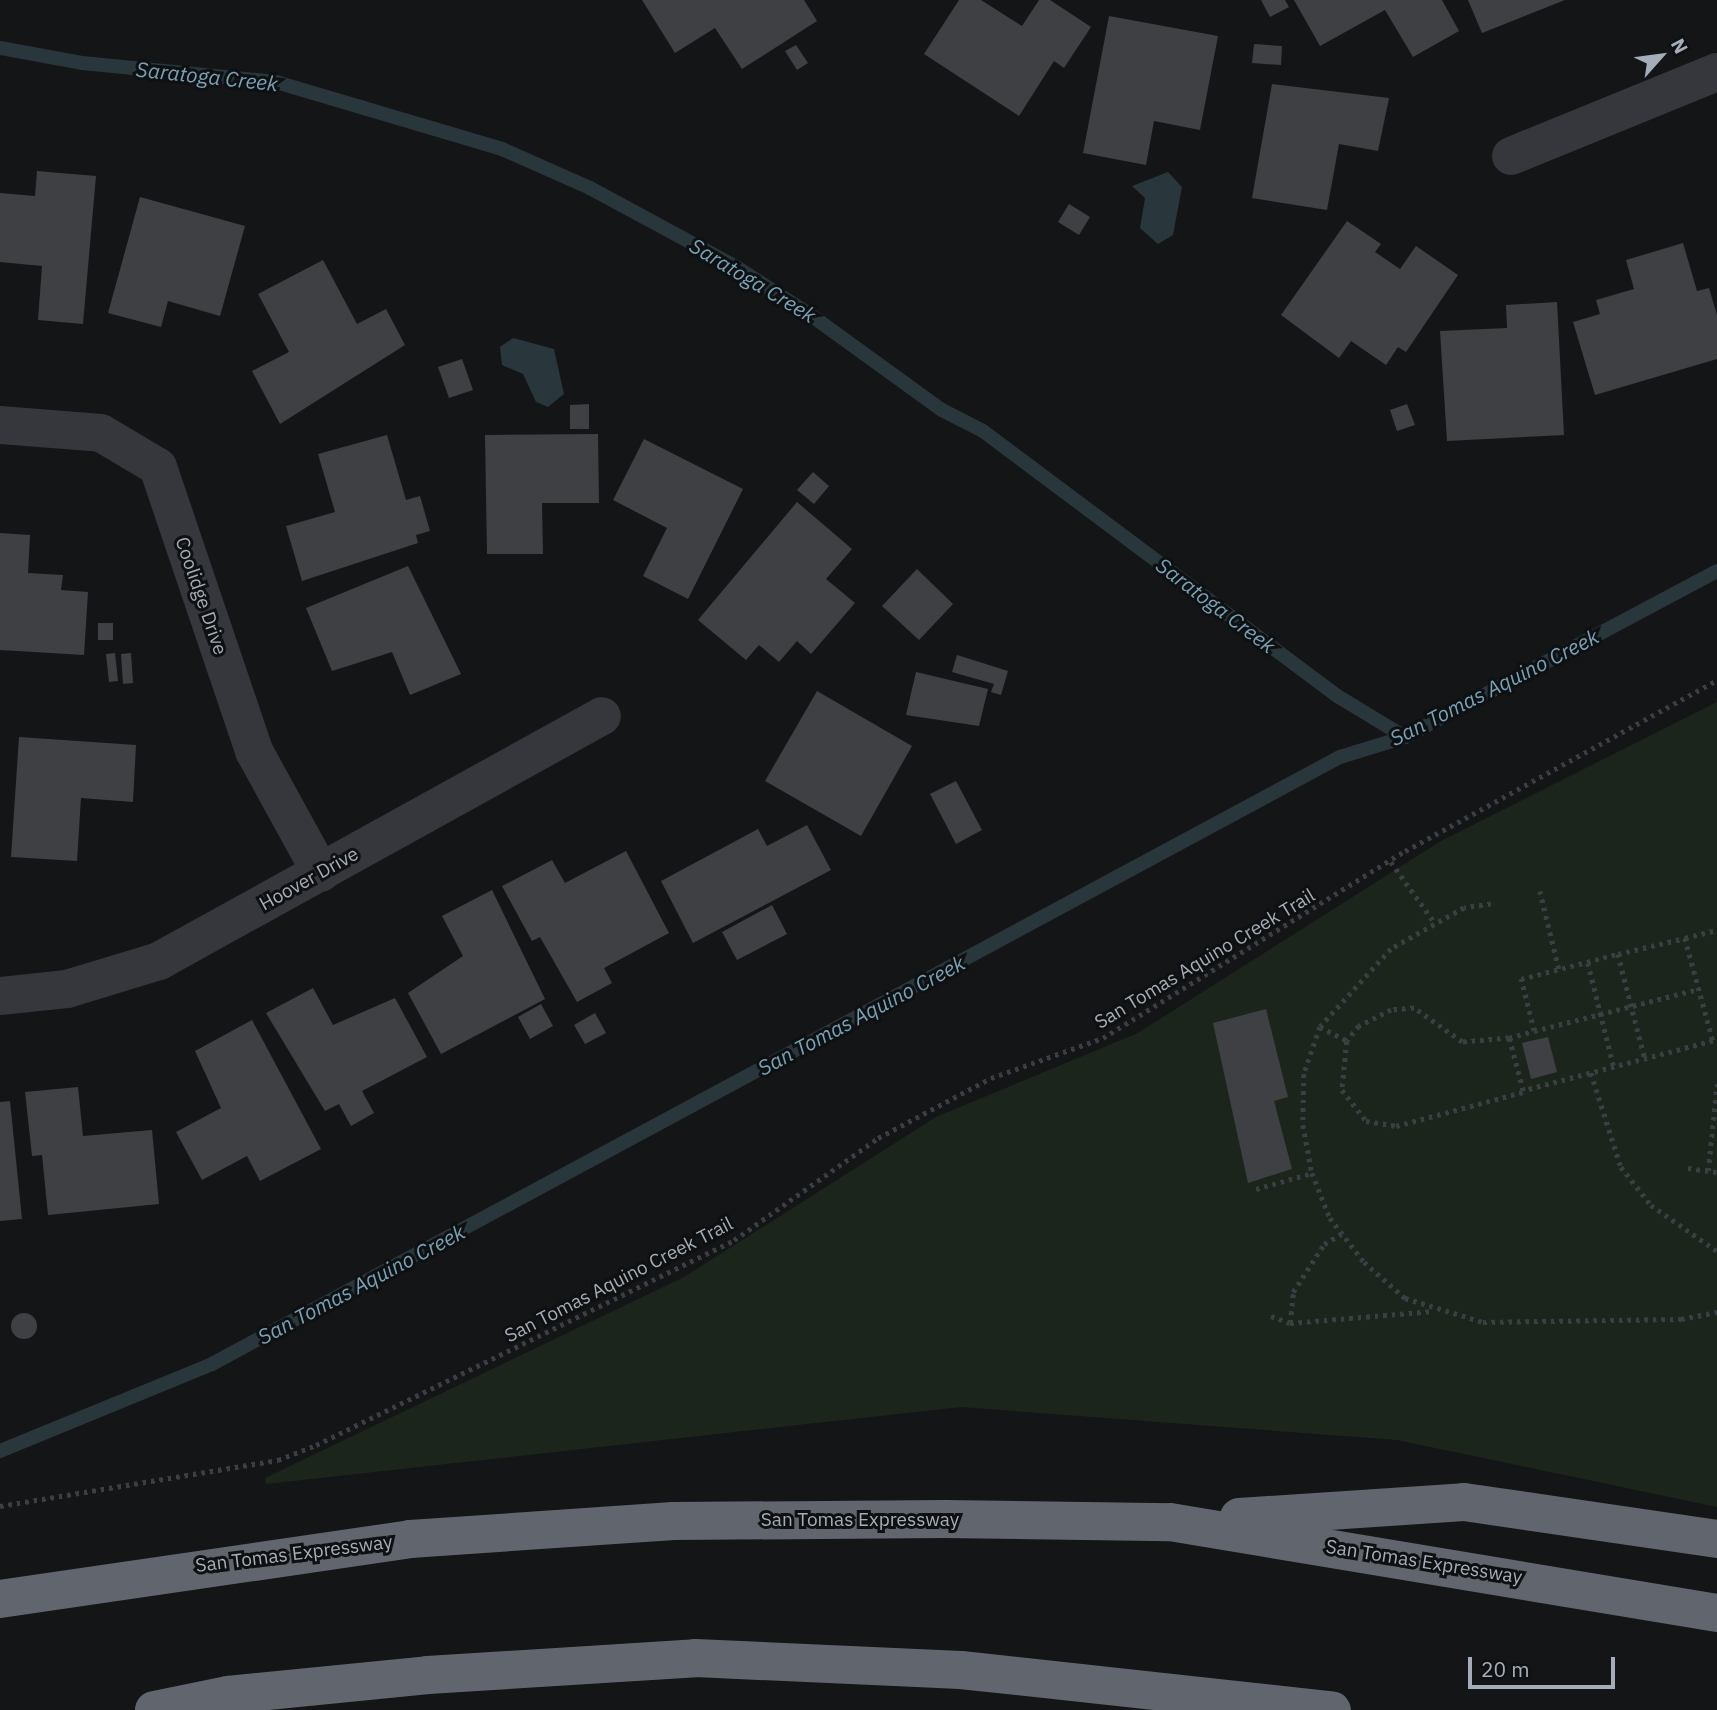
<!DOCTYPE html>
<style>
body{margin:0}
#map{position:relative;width:1717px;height:1710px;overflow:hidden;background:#141517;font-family:"IBM Plex Sans",sans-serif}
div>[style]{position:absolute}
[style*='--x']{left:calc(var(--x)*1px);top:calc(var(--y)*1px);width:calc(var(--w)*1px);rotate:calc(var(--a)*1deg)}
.green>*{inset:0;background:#1c251c}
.water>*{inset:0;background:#29363c}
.stream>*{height:14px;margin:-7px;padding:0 7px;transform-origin:7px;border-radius:7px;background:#29363c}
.building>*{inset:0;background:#3e4044}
.round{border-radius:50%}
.path>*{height:4.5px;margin-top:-2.25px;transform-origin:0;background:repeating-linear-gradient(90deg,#3b3f43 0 3.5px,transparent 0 8.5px)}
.street>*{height:38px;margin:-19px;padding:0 19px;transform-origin:19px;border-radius:19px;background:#35373c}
.highway>*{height:38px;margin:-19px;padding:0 19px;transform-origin:19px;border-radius:19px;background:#61666e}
span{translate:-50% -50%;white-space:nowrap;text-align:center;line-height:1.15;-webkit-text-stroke:6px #0f1012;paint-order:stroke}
.street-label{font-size:19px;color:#a5aeb8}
.water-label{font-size:21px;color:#78a3b7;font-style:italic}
.north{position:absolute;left:1626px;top:21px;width:70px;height:70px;-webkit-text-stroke:5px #0f1012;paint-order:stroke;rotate:62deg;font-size:19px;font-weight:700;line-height:28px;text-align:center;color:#a5aeb8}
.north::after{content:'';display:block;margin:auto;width:24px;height:32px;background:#a5aeb8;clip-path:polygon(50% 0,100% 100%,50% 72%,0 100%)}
.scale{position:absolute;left:1468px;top:1657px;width:147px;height:32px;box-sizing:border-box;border:4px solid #a5aeb8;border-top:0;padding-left:9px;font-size:21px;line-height:24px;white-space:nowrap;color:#a5aeb8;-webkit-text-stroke:5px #0f1012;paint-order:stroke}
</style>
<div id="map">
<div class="green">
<div style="clip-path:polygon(1717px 702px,1717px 1507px,1397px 1440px,961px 1407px,266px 1484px,265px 1478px,684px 1277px,936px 1117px,1138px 1033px,1441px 841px)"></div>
</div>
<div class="water">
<div style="clip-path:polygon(1168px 172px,1182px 187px,1173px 235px,1158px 244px,1140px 228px,1145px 198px,1132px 186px)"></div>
<div style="clip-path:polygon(513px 338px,554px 349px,564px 394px,548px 407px,536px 402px,523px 374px,502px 365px,500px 347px)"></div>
</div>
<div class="stream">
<div style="--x:0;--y:48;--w:83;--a:10.4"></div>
<div style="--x:82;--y:63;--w:195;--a:5.6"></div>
<div style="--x:276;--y:82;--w:236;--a:16.5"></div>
<div style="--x:502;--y:149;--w:96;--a:23.9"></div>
<div style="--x:590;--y:188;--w:168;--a:28.4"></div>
<div style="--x:738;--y:268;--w:88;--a:33"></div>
<div style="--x:812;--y:316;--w:160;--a:35.9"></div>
<div style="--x:942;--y:410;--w:46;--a:27.1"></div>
<div style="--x:983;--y:431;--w:444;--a:36.8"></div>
<div style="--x:1339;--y:697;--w:77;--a:31.2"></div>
<div style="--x:0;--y:1451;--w:229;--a:-22.3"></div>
<div style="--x:212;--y:1364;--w:1281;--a:-28.29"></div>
<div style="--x:1340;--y:757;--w:68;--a:-17.1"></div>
<div style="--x:1405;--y:737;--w:353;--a:-28"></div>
</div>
<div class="building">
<div style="clip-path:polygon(642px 0,804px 0,817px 21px,742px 69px,715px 28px,675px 53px)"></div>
<div style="clip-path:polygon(959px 0,981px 0,1022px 26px,1039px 0,1050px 0,1091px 27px,1064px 68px,1054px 61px,1019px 116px,924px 54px)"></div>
<div style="clip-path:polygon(1261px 0,1285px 0,1289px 7px,1270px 17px)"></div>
<div style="clip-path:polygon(1294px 0,1442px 0,1459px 31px,1413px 57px,1385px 10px,1320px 46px)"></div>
<div style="clip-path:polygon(1468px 0,1565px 0,1482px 33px)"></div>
<div style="clip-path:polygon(1109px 16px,1218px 36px,1200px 130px,1154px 121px,1146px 165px,1083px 153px)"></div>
<div style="clip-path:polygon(1254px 44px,1282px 46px,1281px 65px,1252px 63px)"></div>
<div style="clip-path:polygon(796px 45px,808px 63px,797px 70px,785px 51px)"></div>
<div style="clip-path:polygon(1272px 84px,1389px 98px,1378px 151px,1339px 144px,1327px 210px,1252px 198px)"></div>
<div style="clip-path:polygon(37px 171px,96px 176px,83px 324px,38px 320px,42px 266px,0 262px,0 193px,35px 196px)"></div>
<div style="clip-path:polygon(140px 197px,245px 226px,220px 316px,168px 301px,161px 327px,108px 313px)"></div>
<div style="clip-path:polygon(1069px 204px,1090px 217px,1079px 235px,1058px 222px)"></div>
<div style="clip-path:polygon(1347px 221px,1381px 244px,1375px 252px,1400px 269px,1416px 246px,1458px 275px,1406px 352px,1398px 347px,1386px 365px,1351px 341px,1339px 358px,1281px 315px)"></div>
<div style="clip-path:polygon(1683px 243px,1697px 291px,1709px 288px,1717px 315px,1717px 359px,1595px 395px,1573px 322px,1600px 314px,1596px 300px,1634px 289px,1626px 260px)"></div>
<div style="clip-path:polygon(323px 260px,357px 324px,386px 309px,405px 345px,280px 424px,252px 371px,289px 352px,258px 294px)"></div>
<div style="clip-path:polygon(1557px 302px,1564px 435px,1447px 441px,1440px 331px,1507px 328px,1506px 305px)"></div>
<div style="clip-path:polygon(462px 359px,473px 390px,449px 398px,438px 367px)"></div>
<div style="clip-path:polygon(589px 404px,589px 429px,570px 429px,570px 405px)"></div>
<div style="clip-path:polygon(1407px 404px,1415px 425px,1397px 431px,1390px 410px)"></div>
<div style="clip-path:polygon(598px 434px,599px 503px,542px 503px,543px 554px,487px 554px,485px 435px)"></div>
<div style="clip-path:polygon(387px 435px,406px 500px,420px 496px,430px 531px,416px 535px,418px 543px,302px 581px,286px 526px,335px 512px,318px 454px)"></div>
<div style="clip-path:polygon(644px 439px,743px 489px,688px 599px,643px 576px,667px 528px,613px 500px)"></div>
<div style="clip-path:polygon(813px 472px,829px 486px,814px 504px,797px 490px)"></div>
<div style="clip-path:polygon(797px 502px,852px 549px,826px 579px,855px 603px,811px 654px,797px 641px,779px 662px,759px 645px,746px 660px,698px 620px)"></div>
<div style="clip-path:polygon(0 533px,30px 535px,28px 573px,63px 575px,61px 590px,88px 592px,84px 655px,0 650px)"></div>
<div style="clip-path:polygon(408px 566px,461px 674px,410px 695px,392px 652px,332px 671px,306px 608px)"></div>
<div style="clip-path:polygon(917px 569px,953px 604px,919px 640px,882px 606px)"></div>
<div style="clip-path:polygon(98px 623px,113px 623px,113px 640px,98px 640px)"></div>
<div style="clip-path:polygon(115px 653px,118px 681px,109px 682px,106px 654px)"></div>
<div style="clip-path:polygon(131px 653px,133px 683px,123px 684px,121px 654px)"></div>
<div style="clip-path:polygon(957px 655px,1008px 671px,1001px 695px,991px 692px,994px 684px,952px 672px)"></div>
<div style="clip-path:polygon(916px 672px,988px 689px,979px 726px,906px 715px)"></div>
<div style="clip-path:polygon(817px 691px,912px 746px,861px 836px,765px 781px)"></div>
<div style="clip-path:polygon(19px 737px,136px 745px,133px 802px,81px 798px,77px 861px,11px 857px)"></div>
<div style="clip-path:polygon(956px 781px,982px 830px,956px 844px,930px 794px)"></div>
<div style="clip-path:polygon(807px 825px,831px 870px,693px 943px,661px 881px,758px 829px,767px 846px)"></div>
<div style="clip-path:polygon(626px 851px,669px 933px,604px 968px,612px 983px,577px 1002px,540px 937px,532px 941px,502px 886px,552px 860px,565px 883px)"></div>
<div style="clip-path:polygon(492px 890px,545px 999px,441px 1054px,408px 993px,463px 956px,442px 916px)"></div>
<div style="clip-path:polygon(772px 905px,787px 934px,737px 960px,722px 932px)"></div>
<div style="clip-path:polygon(313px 988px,333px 1025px,395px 998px,427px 1057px,362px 1091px,374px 1113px,351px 1126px,339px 1104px,325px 1111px,266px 1013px)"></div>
<div style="clip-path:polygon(541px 1004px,553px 1026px,530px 1039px,518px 1017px)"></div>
<div style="clip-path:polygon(1266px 1009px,1288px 1097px,1274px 1101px,1292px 1169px,1248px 1183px,1213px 1023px)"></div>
<div style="clip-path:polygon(595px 1013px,606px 1033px,585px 1044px,574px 1025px)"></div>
<div style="clip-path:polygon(252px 1020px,321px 1149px,260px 1181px,247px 1156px,202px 1180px,176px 1132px,221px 1108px,195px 1051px)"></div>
<div style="clip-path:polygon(1548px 1037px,1557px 1072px,1531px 1079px,1522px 1043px)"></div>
<div style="clip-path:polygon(78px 1087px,83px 1136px,152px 1130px,159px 1204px,48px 1215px,42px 1155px,32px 1156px,25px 1092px)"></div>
<div style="clip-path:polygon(10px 1101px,22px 1219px,0 1221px,0 1102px)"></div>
<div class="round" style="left:11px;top:1313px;width:26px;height:26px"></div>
</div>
<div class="path">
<div style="--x:1391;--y:862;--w:75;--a:54.2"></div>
<div style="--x:1540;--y:891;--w:80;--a:76.3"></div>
<div style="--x:1491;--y:904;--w:27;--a:172"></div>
<div style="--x:1464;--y:908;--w:84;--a:150.7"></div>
<div style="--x:1391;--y:949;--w:105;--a:132.3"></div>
<div style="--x:1320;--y:1027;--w:50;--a:108.8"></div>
<div style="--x:1304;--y:1074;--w:51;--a:91.1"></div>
<div style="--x:1303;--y:1125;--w:49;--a:79.4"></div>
<div style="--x:1312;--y:1173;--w:48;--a:68.2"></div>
<div style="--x:1330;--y:1218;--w:56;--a:52.3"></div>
<div style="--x:1364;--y:1262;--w:55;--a:41.3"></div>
<div style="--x:1405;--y:1298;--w:82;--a:17.1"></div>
<div style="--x:1483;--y:1322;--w:198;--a:-0.9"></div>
<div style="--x:1681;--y:1319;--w:37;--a:-11"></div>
<div style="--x:1685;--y:938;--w:107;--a:74.8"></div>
<div style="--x:1713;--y:1041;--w:196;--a:165.3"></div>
<div style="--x:1523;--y:1091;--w:55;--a:-104.8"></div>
<div style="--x:1509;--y:1038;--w:26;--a:-16"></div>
<div style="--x:1534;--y:1031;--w:54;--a:-104"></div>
<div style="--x:1521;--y:979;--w:100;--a:-14.5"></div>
<div style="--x:1618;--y:954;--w:69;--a:-13.4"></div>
<div style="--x:1685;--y:938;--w:33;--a:-14"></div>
<div style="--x:1618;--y:954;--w:108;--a:75.6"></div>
<div style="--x:1588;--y:963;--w:107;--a:76"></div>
<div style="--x:1320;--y:1027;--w:30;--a:27"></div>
<div style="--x:1534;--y:1031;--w:170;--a:-14.3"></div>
<div style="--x:1509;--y:1038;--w:47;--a:175.1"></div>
<div style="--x:1462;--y:1042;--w:59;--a:-144.7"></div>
<div style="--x:1414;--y:1008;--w:23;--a:175"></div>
<div style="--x:1391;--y:1010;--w:36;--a:153"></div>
<div style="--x:1359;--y:1026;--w:19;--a:129"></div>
<div style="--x:1347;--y:1041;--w:49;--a:95.8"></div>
<div style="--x:1342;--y:1090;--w:39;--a:52"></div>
<div style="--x:1366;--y:1121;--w:30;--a:9"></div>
<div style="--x:1396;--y:1126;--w:131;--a:-15"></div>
<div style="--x:1591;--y:1073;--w:99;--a:72.3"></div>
<div style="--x:1621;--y:1167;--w:48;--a:51.7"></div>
<div style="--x:1651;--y:1205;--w:80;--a:34.9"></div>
<div style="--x:1688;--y:1168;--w:29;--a:8"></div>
<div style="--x:1708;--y:1171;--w:87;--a:-84.1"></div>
<div style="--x:1256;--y:1189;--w:58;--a:-15.9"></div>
<div style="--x:1271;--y:1316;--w:20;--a:20"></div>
<div style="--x:1290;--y:1323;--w:144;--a:-4.8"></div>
<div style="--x:1290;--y:1323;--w:31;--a:-84"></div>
<div style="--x:1293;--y:1292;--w:57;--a:-57.1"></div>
<div style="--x:1324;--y:1244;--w:20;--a:-30"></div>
<div style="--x:0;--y:1506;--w:282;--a:-9.4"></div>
<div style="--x:278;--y:1460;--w:41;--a:-21.5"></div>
<div style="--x:316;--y:1445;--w:466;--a:-26.1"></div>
<div style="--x:734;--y:1240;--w:176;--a:-35.3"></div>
<div style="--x:878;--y:1138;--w:128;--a:-28"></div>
<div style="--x:991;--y:1078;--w:119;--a:-19.7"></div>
<div style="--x:1103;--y:1038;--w:355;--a:-31.8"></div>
<div style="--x:1405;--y:851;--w:356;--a:-28.7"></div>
</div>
<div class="street">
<div style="--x:1511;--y:156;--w:222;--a:-22.2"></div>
<div style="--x:0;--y:425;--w:101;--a:4.5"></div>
<div style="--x:101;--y:433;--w:66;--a:30.8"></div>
<div style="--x:158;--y:467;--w:300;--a:71.3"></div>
<div style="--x:254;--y:751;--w:139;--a:61.2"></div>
<div style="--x:0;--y:996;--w:67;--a:-6"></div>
<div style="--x:67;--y:989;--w:96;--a:-16.9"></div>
<div style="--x:159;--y:961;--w:506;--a:-28.94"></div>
</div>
<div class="highway">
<div style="--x:1239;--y:1517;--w:225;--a:-3.8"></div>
<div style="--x:1464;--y:1502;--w:256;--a:8.3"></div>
<div style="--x:0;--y:1599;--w:414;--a:-8.3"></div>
<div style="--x:410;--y:1539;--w:264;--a:-3.9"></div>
<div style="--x:673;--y:1521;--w:272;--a:-0.4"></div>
<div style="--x:945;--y:1519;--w:225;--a:0.8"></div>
<div style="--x:1170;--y:1522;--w:555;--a:9.45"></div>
<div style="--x:154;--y:1710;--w:76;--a:-11.5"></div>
<div style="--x:228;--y:1695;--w:201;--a:-5.7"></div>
<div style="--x:428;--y:1675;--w:268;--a:-3.6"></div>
<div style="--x:695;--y:1658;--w:266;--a:2.6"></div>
<div style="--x:961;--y:1670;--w:373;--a:6.2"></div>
</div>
<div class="street-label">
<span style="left:201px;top:596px;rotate:71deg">Coolidge Drive</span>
<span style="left:309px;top:879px;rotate:-29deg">Hoover Drive</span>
<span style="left:1205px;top:959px;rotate:-31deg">San Tomas Aquino Creek Trail</span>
<span style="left:619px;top:1280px;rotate:-27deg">San Tomas Aquino Creek Trail</span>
<span style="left:860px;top:1520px">San Tomas Expressway</span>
<span style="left:294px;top:1554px;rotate:-7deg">San Tomas Expressway</span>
<span style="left:1424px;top:1562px;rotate:9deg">San Tomas Expressway</span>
</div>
<div class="water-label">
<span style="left:207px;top:76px;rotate:6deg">Saratoga Creek</span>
<span style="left:753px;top:280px;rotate:31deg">Saratoga Creek</span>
<span style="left:1216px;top:605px;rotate:37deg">Saratoga Creek</span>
<span style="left:1494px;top:687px;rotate:-27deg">San Tomas Aquino Creek</span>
<span style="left:861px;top:1015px;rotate:-28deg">San Tomas Aquino Creek</span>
<span style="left:361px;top:1284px;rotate:-28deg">San Tomas Aquino Creek</span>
</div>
<div class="north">N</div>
<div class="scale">20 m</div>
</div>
